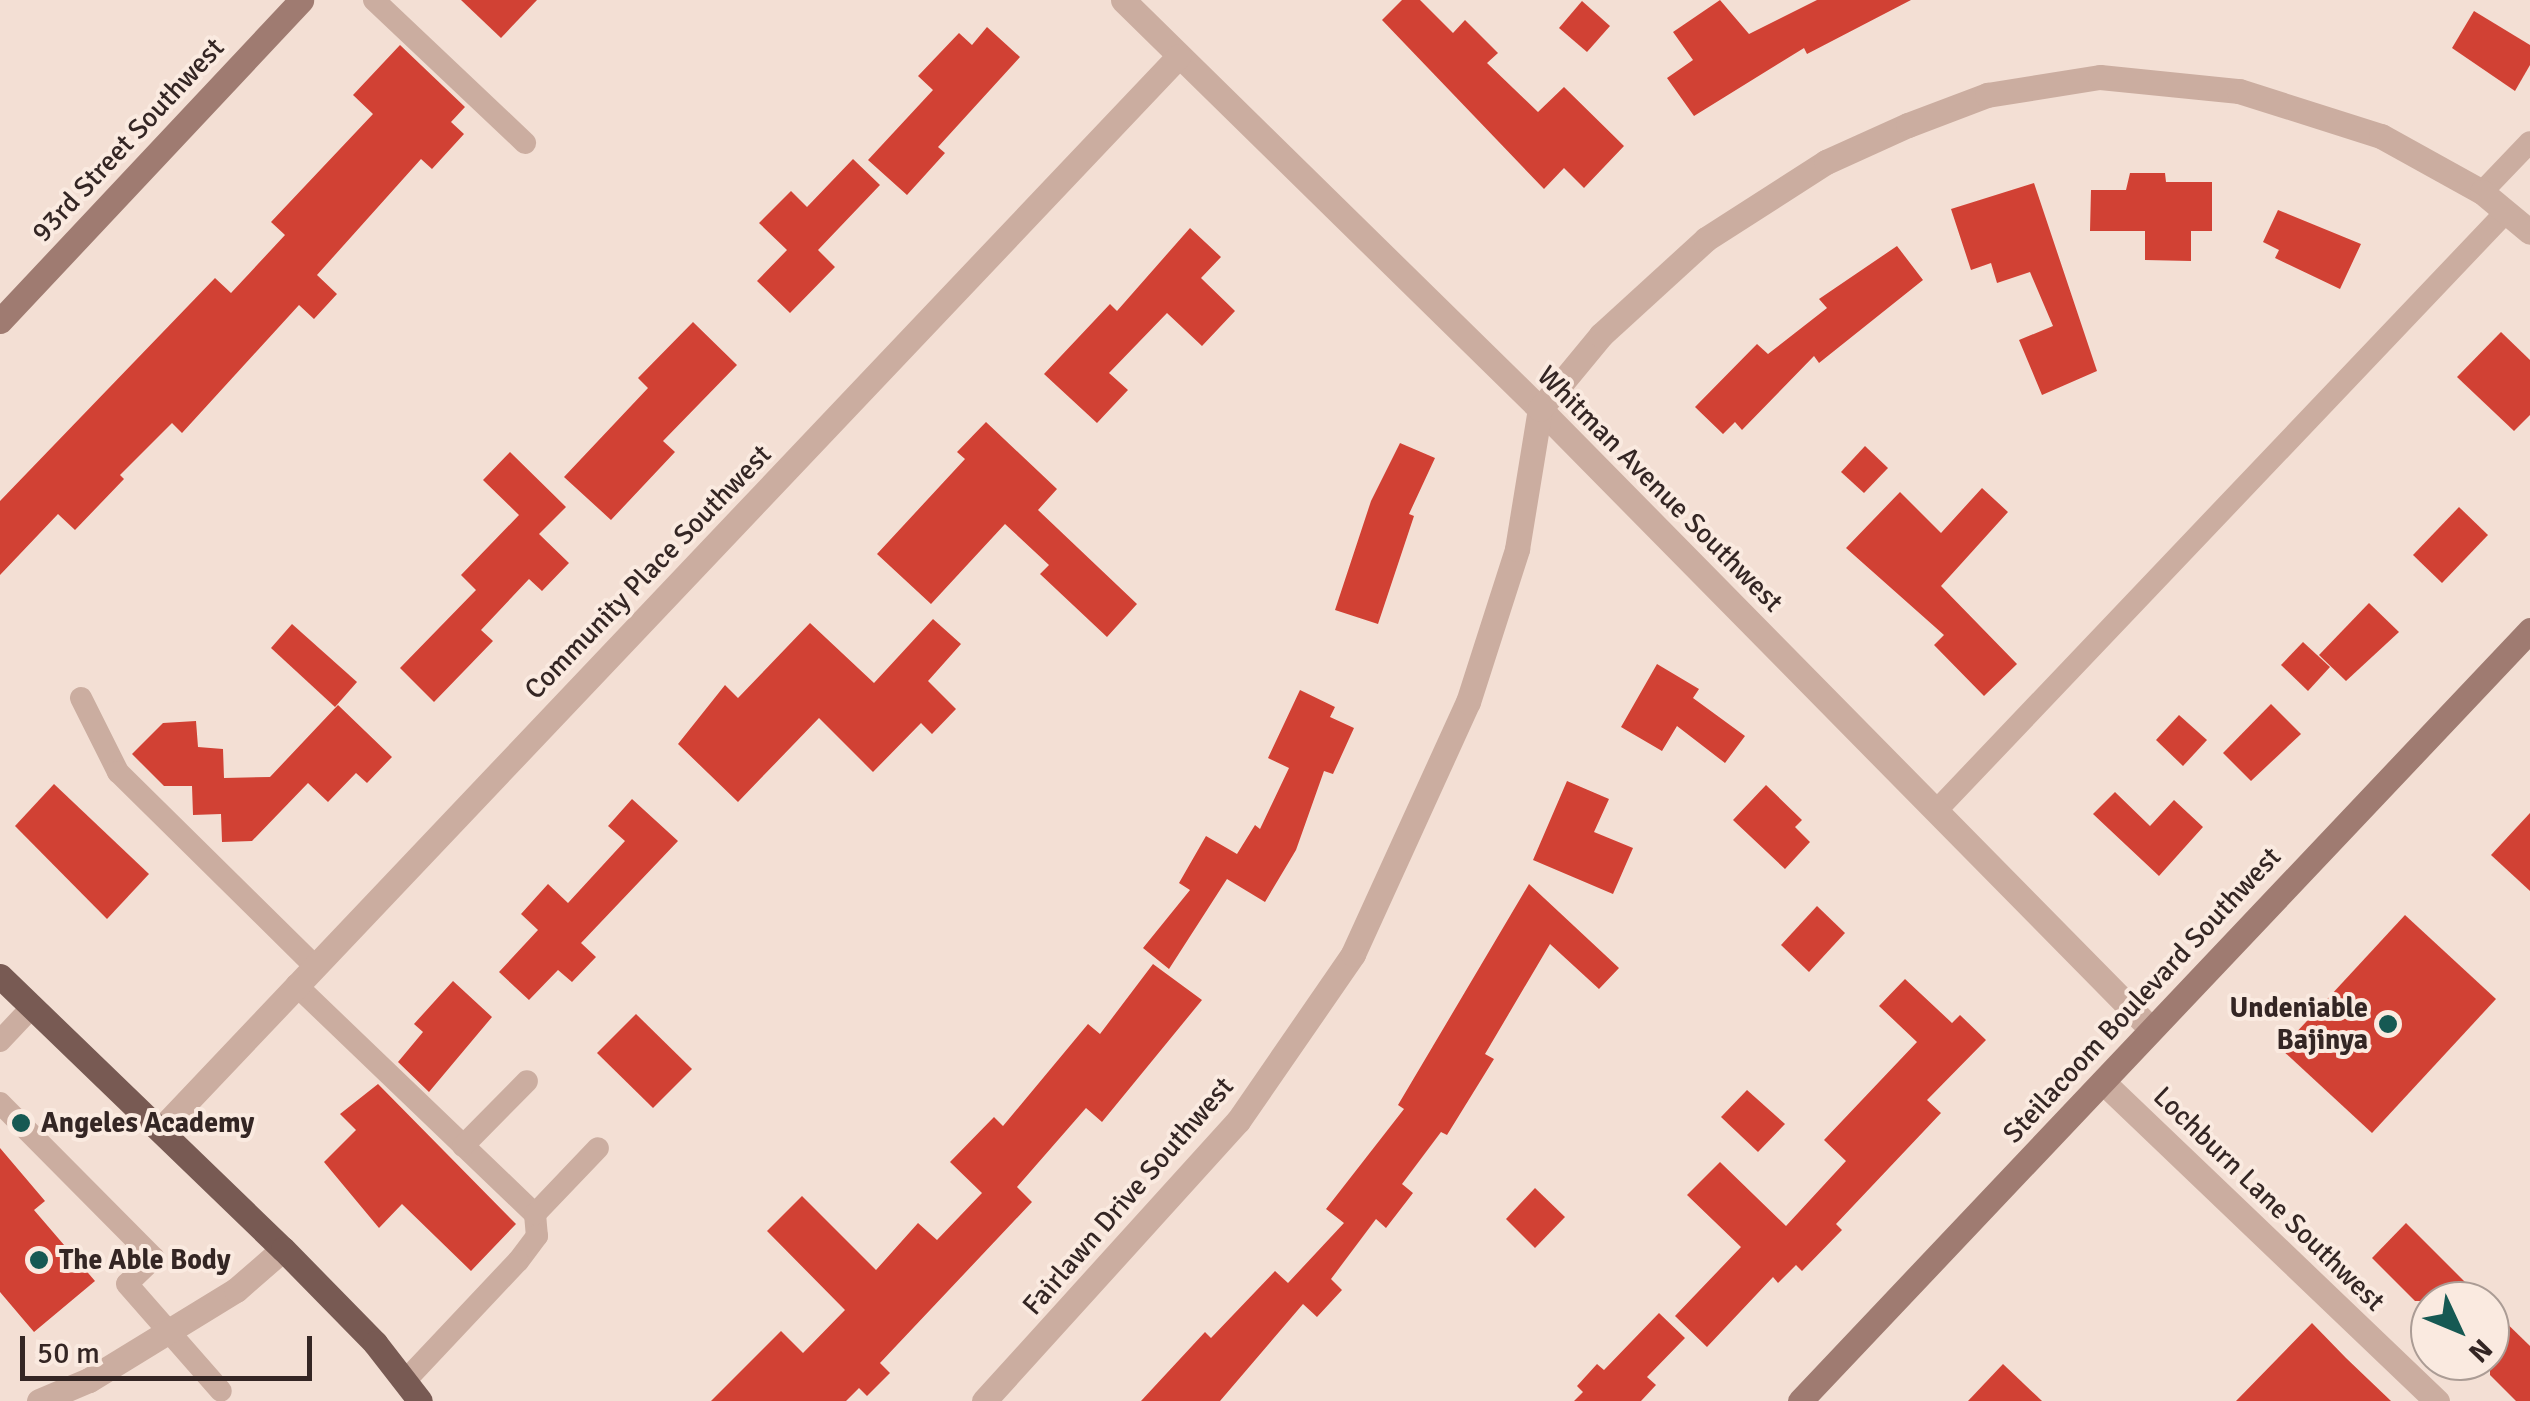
<!DOCTYPE html>
<style>
body{margin:0}
#map{position:relative;width:2530px;height:1401px;overflow:hidden;background:#f3dfd4;font-family:Signika,sans-serif}
div>[style]{position:absolute}
[style*='--x']{left:calc(var(--x)*1px);top:calc(var(--y)*1px);width:calc(var(--w)*1px);rotate:calc(var(--a)*1deg)}
.building>*{inset:0;background:#d14134}
.lane>*{height:22px;margin:-11px;padding:0 11px;transform-origin:11px;border-radius:11px;background:#cbada0}
.street>*{height:25px;margin:-12.5px;padding:0 12.5px;transform-origin:12.5px;border-radius:12.5px;background:#cbada0}
.secondary>*{height:25px;margin:-12.5px;padding:0 12.5px;transform-origin:12.5px;border-radius:12.5px;background:#9f7b71}
.primary>*{height:25px;margin:-12.5px;padding:0 12.5px;transform-origin:12.5px;border-radius:12.5px;background:#785a53}
.dots>*{width:28px;height:28px;translate:-50% -50%;box-sizing:border-box;border:5px solid #faeae0;border-radius:50%}
span{translate:-50% -50%;white-space:nowrap;text-align:center;line-height:1.15;-webkit-text-stroke:8px #faeae0;paint-order:stroke}
.street-label{font-size:28px;color:#342624}
.poi-label{font-size:28px;color:#342624;font-weight:700}
.right{translate:-100% -50%;text-align:right}
.left{translate:0 -50%;text-align:left}
.north{position:absolute;left:2410px;top:1281px;width:100px;height:100px;box-sizing:border-box;background:#faeae0;border:2px solid #ab9c95;border-radius:50%;rotate:134deg;font-size:28px;font-weight:700;line-height:40px;text-align:center;color:#342624}
.north::after{content:'';display:block;margin:auto;width:35px;height:45px;background:#165953;clip-path:polygon(50% 0,100% 100%,50% 72%,0 100%)}
.scale{position:absolute;left:20px;top:1336px;width:292px;height:45px;box-sizing:border-box;border:5px solid #342624;border-top:0;padding-left:12px;font-size:30px;line-height:35px;white-space:nowrap;color:#342624;-webkit-text-stroke:8px #faeae0;paint-order:stroke}
</style>
<div id="map">
<div class="building">
<div style="clip-path:polygon(461px 0,537px 0,501px 38px)"></div>
<div style="clip-path:polygon(1402px 0,1420px 0,1453px 33px,1465px 20px,1498px 53px,1487px 63px,1538px 112px,1564px 87px,1624px 146px,1584px 188px,1564px 168px,1544px 189px,1382px 20px)"></div>
<div style="clip-path:polygon(1720px 0,1749px 34px,1817px 0,1911px 0,1807px 54px,1804px 48px,1694px 116px,1667px 78px,1693px 60px,1673px 32px)"></div>
<div style="clip-path:polygon(1582px 1px,1610px 26px,1587px 52px,1559px 28px)"></div>
<div style="clip-path:polygon(2474px 11px,2530px 45px,2530px 65px,2515px 91px,2452px 48px)"></div>
<div style="clip-path:polygon(987px 27px,1020px 57px,938px 147px,945px 153px,907px 195px,868px 160px,933px 90px,918px 76px,959px 33px,972px 45px)"></div>
<div style="clip-path:polygon(400px 45px,465px 107px,451px 122px,464px 134px,432px 169px,421px 159px,317px 275px,337px 294px,314px 319px,299px 305px,182px 433px,172px 423px,120px 475px,124px 479px,75px 530px,58px 514px,0 575px,0 501px,215px 278px,231px 293px,285px 235px,271px 222px,373px 114px,353px 95px)"></div>
<div style="clip-path:polygon(853px 159px,880px 185px,818px 250px,835px 267px,790px 313px,757px 281px,787px 250px,759px 223px,791px 191px,807px 207px)"></div>
<div style="clip-path:polygon(2130px 173px,2165px 173px,2166px 182px,2212px 182px,2212px 231px,2191px 231px,2191px 261px,2145px 260px,2145px 231px,2090px 231px,2091px 190px,2126px 190px)"></div>
<div style="clip-path:polygon(2034px 183px,2097px 371px,2042px 395px,2019px 340px,2053px 326px,2030px 272px,1997px 283px,1991px 263px,1971px 270px,1951px 209px)"></div>
<div style="clip-path:polygon(2278px 210px,2361px 244px,2340px 289px,2275px 258px,2279px 250px,2263px 242px)"></div>
<div style="clip-path:polygon(1190px 228px,1221px 257px,1201px 278px,1235px 311px,1202px 346px,1167px 313px,1109px 373px,1128px 390px,1097px 423px,1044px 374px,1110px 304px,1117px 311px)"></div>
<div style="clip-path:polygon(1897px 246px,1923px 280px,1819px 363px,1814px 356px,1742px 430px,1735px 422px,1723px 434px,1695px 407px,1757px 344px,1768px 354px,1827px 308px,1819px 299px)"></div>
<div style="clip-path:polygon(693px 322px,737px 365px,663px 441px,675px 452px,611px 520px,564px 477px,648px 388px,638px 378px)"></div>
<div style="clip-path:polygon(2501px 332px,2530px 360px,2530px 415px,2514px 431px,2457px 377px)"></div>
<div style="clip-path:polygon(986px 422px,1057px 489px,1038px 510px,1137px 604px,1107px 637px,1040px 574px,1049px 565px,1005px 524px,931px 604px,877px 554px,965px 459px,957px 452px)"></div>
<div style="clip-path:polygon(1400px 443px,1435px 458px,1409px 514px,1414px 516px,1378px 624px,1335px 610px,1371px 501px)"></div>
<div style="clip-path:polygon(1865px 446px,1888px 468px,1864px 493px,1841px 472px)"></div>
<div style="clip-path:polygon(510px 452px,566px 507px,539px 534px,569px 563px,542px 591px,529px 579px,481px 630px,493px 641px,434px 702px,400px 668px,476px 590px,461px 575px,519px 515px,483px 480px)"></div>
<div style="clip-path:polygon(1982px 488px,2008px 512px,1941px 586px,2017px 664px,1984px 696px,1934px 645px,1944px 635px,1846px 548px,1900px 492px,1941px 533px)"></div>
<div style="clip-path:polygon(2459px 507px,2488px 535px,2442px 583px,2413px 555px)"></div>
<div style="clip-path:polygon(2369px 603px,2399px 632px,2346px 681px,2319px 655px)"></div>
<div style="clip-path:polygon(933px 619px,961px 644px,928px 681px,956px 709px,932px 734px,921px 723px,873px 772px,819px 718px,738px 802px,678px 744px,725px 685px,738px 698px,810px 623px,874px 683px)"></div>
<div style="clip-path:polygon(292px 624px,357px 682px,335px 707px,271px 648px)"></div>
<div style="clip-path:polygon(2303px 642px,2330px 667px,2308px 691px,2281px 665px)"></div>
<div style="clip-path:polygon(1657px 664px,1699px 689px,1693px 698px,1745px 736px,1725px 763px,1677px 726px,1662px 751px,1621px 727px)"></div>
<div style="clip-path:polygon(1300px 690px,1335px 707px,1330px 717px,1354px 728px,1333px 774px,1324px 771px,1296px 850px,1265px 902px,1227px 879px,1169px 969px,1143px 948px,1190px 890px,1179px 883px,1206px 836px,1237px 854px,1255px 825px,1260px 829px,1289px 768px,1268px 758px)"></div>
<div style="clip-path:polygon(2271px 704px,2301px 734px,2251px 781px,2223px 753px)"></div>
<div style="clip-path:polygon(338px 705px,392px 757px,367px 783px,356px 773px,328px 802px,308px 783px,252px 841px,222px 842px,221px 814px,193px 815px,192px 786px,164px 786px,132px 754px,163px 723px,196px 721px,198px 747px,223px 749px,224px 778px,270px 777px)"></div>
<div style="clip-path:polygon(2179px 715px,2207px 740px,2183px 766px,2156px 740px)"></div>
<div style="clip-path:polygon(1567px 781px,1609px 799px,1594px 832px,1633px 848px,1613px 894px,1533px 860px)"></div>
<div style="clip-path:polygon(54px 784px,149px 874px,107px 919px,15px 826px)"></div>
<div style="clip-path:polygon(1766px 785px,1802px 820px,1795px 827px,1810px 842px,1785px 869px,1733px 820px)"></div>
<div style="clip-path:polygon(2115px 792px,2150px 826px,2174px 800px,2203px 827px,2159px 876px,2093px 814px)"></div>
<div style="clip-path:polygon(632px 799px,678px 841px,581px 943px,596px 957px,572px 982px,558px 970px,529px 1000px,499px 972px,538px 930px,521px 914px,548px 884px,568px 903px,625px 841px,608px 826px)"></div>
<div style="clip-path:polygon(2530px 813px,2530px 891px,2491px 855px)"></div>
<div style="clip-path:polygon(1529px 884px,1619px 968px,1599px 989px,1550px 944px,1485px 1054px,1494px 1059px,1447px 1135px,1441px 1132px,1402px 1184px,1413px 1193px,1386px 1228px,1376px 1219px,1331px 1279px,1342px 1290px,1317px 1317px,1303px 1304px,1220px 1401px,1141px 1401px,1205px 1332px,1211px 1338px,1275px 1271px,1288px 1283px,1344px 1223px,1326px 1209px,1404px 1109px,1398px 1105px)"></div>
<div style="clip-path:polygon(1817px 906px,1845px 933px,1809px 972px,1781px 945px)"></div>
<div style="clip-path:polygon(2405px 915px,2496px 999px,2372px 1133px,2281px 1049px)"></div>
<div style="clip-path:polygon(1153px 964px,1202px 1000px,1102px 1122px,1086px 1108px,1017px 1187px,1032px 1202px,880px 1363px,890px 1373px,867px 1396px,859px 1388px,846px 1401px,711px 1401px,781px 1331px,803px 1353px,845px 1310px,767px 1231px,802px 1196px,876px 1270px,918px 1223px,937px 1240px,982px 1193px,950px 1162px,994px 1117px,1003px 1126px,1088px 1024px,1100px 1034px)"></div>
<div style="clip-path:polygon(1905px 979px,1952px 1023px,1960px 1015px,1986px 1040px,1927px 1100px,1941px 1113px,1836px 1224px,1842px 1230px,1802px 1271px,1796px 1265px,1778px 1283px,1773px 1277px,1707px 1347px,1675px 1316px,1741px 1247px,1687px 1195px,1720px 1162px,1786px 1226px,1846px 1161px,1824px 1140px,1917px 1042px,1879px 1006px)"></div>
<div style="clip-path:polygon(453px 981px,492px 1017px,429px 1092px,398px 1062px,423px 1032px,414px 1024px)"></div>
<div style="clip-path:polygon(636px 1014px,692px 1069px,653px 1108px,597px 1053px)"></div>
<div style="clip-path:polygon(378px 1084px,516px 1224px,471px 1271px,402px 1204px,379px 1228px,324px 1162px,356px 1130px,340px 1114px)"></div>
<div style="clip-path:polygon(1747px 1090px,1785px 1124px,1758px 1152px,1721px 1117px)"></div>
<div style="clip-path:polygon(0 1148px,45px 1201px,34px 1210px,95px 1281px,34px 1332px,0 1292px)"></div>
<div style="clip-path:polygon(1535px 1188px,1565px 1217px,1535px 1248px,1506px 1219px)"></div>
<div style="clip-path:polygon(2406px 1223px,2484px 1301px,2415px 1301px,2372px 1258px)"></div>
<div style="clip-path:polygon(2490px 1307px,2530px 1346px,2530px 1401px,2516px 1401px,2490px 1375px)"></div>
<div style="clip-path:polygon(1659px 1313px,1685px 1338px,1647px 1377px,1656px 1385px,1641px 1401px,1574px 1401px,1583px 1392px,1577px 1386px,1597px 1364px,1604px 1370px)"></div>
<div style="clip-path:polygon(2312px 1323px,2346px 1358px,2391px 1401px,2236px 1401px)"></div>
<div style="clip-path:polygon(2003px 1364px,2042px 1401px,1968px 1401px)"></div>
</div>
<div class="lane">
<div style="--x:374;--y:0;--w:208;--a:43.4"></div>
<div style="--x:2482;--y:192;--w:69;--a:-46.2"></div>
<div style="--x:81;--y:698;--w:83;--a:63.4"></div>
<div style="--x:118;--y:772;--w:276;--a:44.6"></div>
<div style="--x:1936;--y:811;--w:827;--a:-46.42"></div>
<div style="--x:296;--y:985;--w:331;--a:43.8"></div>
<div style="--x:535;--y:1214;--w:22;--a:85"></div>
<div style="--x:537;--y:1236;--w:31;--a:127"></div>
<div style="--x:518;--y:1261;--w:165;--a:133.3"></div>
<div style="--x:0;--y:1041;--w:47;--a:-46.7"></div>
<div style="--x:0;--y:1103;--w:218;--a:45.2"></div>
<div style="--x:154;--y:1258;--w:37;--a:136"></div>
<div style="--x:127;--y:1284;--w:142;--a:48.7"></div>
<div style="--x:463;--y:1146;--w:91;--a:-45.4"></div>
<div style="--x:535;--y:1214;--w:91;--a:-46.3"></div>
</div>
<div class="street">
<div style="--x:1123;--y:0;--w:584;--a:44.45"></div>
<div style="--x:1540;--y:409;--w:868;--a:45.42"></div>
<div style="--x:2103;--y:1082;--w:462;--a:43.7"></div>
<div style="--x:160;--y:1130;--w:1480;--a:-46.51"></div>
<div style="--x:39;--y:1401;--w:54;--a:-22.8"></div>
<div style="--x:89;--y:1380;--w:172;--a:-31.5"></div>
<div style="--x:236;--y:1290;--w:62;--a:-41.1"></div>
<div style="--x:984;--y:1401;--w:378;--a:-47.8"></div>
<div style="--x:1238;--y:1121;--w:203;--a:-55.4"></div>
<div style="--x:1353;--y:954;--w:277;--a:-65.5"></div>
<div style="--x:1468;--y:702;--w:161;--a:-72.2"></div>
<div style="--x:1517;--y:549;--w:142;--a:-80.7"></div>
<div style="--x:1540;--y:409;--w:96;--a:-50.5"></div>
<div style="--x:1601;--y:335;--w:142;--a:-42.4"></div>
<div style="--x:1706;--y:239;--w:143;--a:-32.7"></div>
<div style="--x:1826;--y:162;--w:90;--a:-24.3"></div>
<div style="--x:1908;--y:125;--w:85;--a:-20.8"></div>
<div style="--x:1987;--y:95;--w:114;--a:-9.1"></div>
<div style="--x:2100;--y:77;--w:140;--a:5.8"></div>
<div style="--x:2239;--y:91;--w:149;--a:17.6"></div>
<div style="--x:2381;--y:136;--w:115;--a:29"></div>
<div style="--x:2482;--y:192;--w:62;--a:39.8"></div>
</div>
<div class="secondary">
<div style="--x:0;--y:321;--w:440;--a:-46.8"></div>
<div style="--x:1800;--y:1401;--w:1062;--a:-46.56"></div>
</div>
<div class="primary">
<div style="--x:0;--y:976;--w:393;--a:44"></div>
<div style="--x:283;--y:1249;--w:132;--a:45.6"></div>
<div style="--x:375;--y:1343;--w:73;--a:52.2"></div>
</div>
<div class="dots">
<div style="left:2388px;top:1024px;background:#165953"></div>
<div style="left:21px;top:1123px;background:#165953"></div>
<div style="left:39px;top:1260px;background:#165953"></div>
</div>
<div class="street-label">
<span style="left:128px;top:140px;rotate:-47deg">93rd Street Southwest</span>
<span style="left:1660px;top:489px;rotate:45deg">Whitman Avenue Southwest</span>
<span style="left:648px;top:572px;rotate:-46deg">Community Place Southwest</span>
<span style="left:2142px;top:995px;rotate:-47deg">Steilacoom Boulevard Southwest</span>
<span style="left:1128px;top:1196px;rotate:-49deg">Fairlawn Drive Southwest</span>
<span style="left:2269px;top:1199px;rotate:44deg">Lochburn Lane Southwest</span>
</div>
<div class="poi-label">
<span class="right" style="left:2368px;top:1024px">Undeniable<br>Bajinya</span>
<span class="left" style="left:41px;top:1123px">Angeles Academy</span>
<span class="left" style="left:59px;top:1260px">The Able Body</span>
</div>
<div class="north">N</div>
<div class="scale">50 m</div>
</div>
